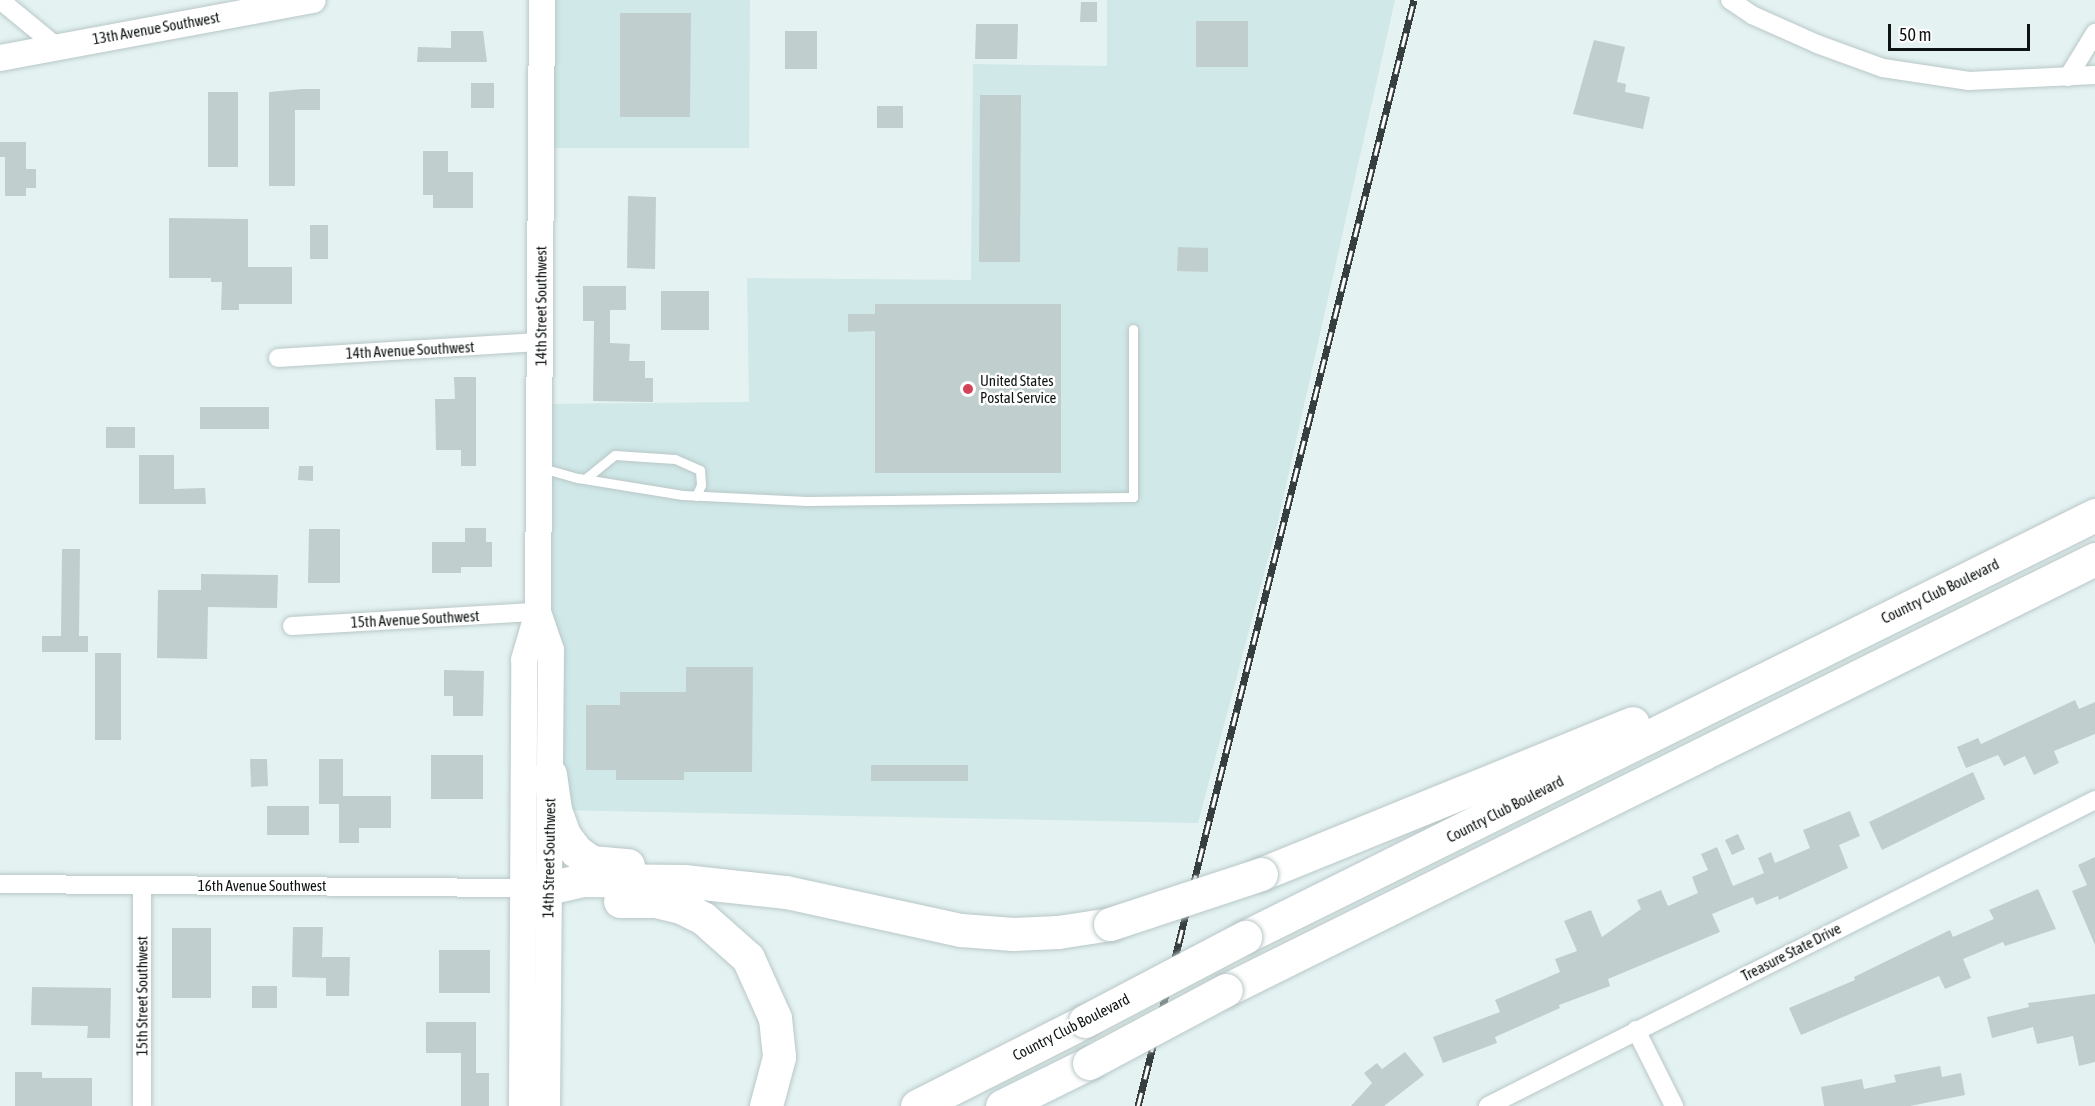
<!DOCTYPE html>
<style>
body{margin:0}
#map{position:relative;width:2095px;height:1106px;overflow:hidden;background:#e4f2f2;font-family:"Asap Condensed",sans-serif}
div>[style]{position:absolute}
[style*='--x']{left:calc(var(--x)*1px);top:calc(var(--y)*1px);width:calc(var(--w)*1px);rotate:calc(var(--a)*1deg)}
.built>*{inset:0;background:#d0e8e8}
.building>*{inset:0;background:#c1cece}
.roads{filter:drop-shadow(0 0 2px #b9c7c7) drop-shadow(0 0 2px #b9c7c7)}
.lane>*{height:9px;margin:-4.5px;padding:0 4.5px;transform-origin:4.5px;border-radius:4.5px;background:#fff}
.street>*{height:18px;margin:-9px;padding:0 9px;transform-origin:9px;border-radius:9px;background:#fff}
.secondary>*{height:26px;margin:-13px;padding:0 13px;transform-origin:13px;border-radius:13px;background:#fff}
.highway>*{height:33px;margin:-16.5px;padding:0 16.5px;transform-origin:16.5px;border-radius:16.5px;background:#fff}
.rail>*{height:7px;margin-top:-3.5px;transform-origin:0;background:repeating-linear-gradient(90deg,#fff 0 14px,#373e3e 0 28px);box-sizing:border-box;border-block:2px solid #373e3e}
.bridges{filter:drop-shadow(0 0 2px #b9c7c7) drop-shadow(0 0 2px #b9c7c7)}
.highway-bridge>*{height:33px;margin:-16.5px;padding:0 16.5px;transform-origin:16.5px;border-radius:16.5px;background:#fff}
.dots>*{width:16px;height:16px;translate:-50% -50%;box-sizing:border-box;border:3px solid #fff;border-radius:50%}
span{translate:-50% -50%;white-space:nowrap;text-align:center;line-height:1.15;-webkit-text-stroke:5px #fff;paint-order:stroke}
.street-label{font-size:15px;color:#0e1313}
.poi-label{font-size:15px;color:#0e1313}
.left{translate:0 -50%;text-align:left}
.scale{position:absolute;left:1888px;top:24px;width:142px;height:27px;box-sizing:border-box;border:3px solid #0e1313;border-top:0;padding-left:8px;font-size:18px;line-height:21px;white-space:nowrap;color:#0e1313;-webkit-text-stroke:4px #fff;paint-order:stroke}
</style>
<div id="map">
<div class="built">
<div style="clip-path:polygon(542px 0,750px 0,749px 148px,542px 148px)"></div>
<div style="clip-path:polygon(1107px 0,1395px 0,1278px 521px,1198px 823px,555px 810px,541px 404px,749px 402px,747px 278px,971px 280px,973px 64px,1107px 66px)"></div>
</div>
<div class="building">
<div style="clip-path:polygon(1081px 2px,1097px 2px,1097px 22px,1080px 22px)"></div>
<div style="clip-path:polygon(620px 13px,691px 13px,690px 117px,620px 117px)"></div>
<div style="clip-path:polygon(1196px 21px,1248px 21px,1248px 67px,1196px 67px)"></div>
<div style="clip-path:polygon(976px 24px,1018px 24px,1017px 59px,975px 59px)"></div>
<div style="clip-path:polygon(451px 31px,483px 31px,487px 62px,417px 62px,418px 47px,451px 48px)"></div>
<div style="clip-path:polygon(785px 31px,817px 31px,817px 69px,785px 69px)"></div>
<div style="clip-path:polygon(1594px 40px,1625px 47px,1617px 82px,1626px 84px,1625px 92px,1650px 97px,1643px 129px,1573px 114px)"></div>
<div style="clip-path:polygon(471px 83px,494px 83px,494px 108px,471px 108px)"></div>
<div style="clip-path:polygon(302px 89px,320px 89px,320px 110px,295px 110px,295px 186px,269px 186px,269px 92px)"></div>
<div style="clip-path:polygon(208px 92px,238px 92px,238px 167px,208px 167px)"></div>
<div style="clip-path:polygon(980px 95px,1021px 95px,1020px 262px,979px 262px)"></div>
<div style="clip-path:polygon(877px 106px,903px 106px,903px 128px,877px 128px)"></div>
<div style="clip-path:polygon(0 142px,26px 142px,26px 169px,36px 169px,36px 188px,26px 188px,26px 196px,5px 196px,5px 157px,0 157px)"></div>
<div style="clip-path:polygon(423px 151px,448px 151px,448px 172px,473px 172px,473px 208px,433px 208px,433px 195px,423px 195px)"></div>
<div style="clip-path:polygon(628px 196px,656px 197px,655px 269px,627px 268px)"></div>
<div style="clip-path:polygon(169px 218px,248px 219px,248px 267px,292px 267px,292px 304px,239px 304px,239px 310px,221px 310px,222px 282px,211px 282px,211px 278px,169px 278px)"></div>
<div style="clip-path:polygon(310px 225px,328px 225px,328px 259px,310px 259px)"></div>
<div style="clip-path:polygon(1178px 247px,1208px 248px,1208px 272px,1177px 271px)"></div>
<div style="clip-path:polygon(583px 286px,626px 286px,626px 310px,610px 310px,610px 343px,630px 344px,629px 361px,645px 361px,645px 378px,653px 378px,653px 402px,593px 401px,594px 321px,583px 321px)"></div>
<div style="clip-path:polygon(661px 291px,709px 291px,709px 330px,661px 330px)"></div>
<div style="clip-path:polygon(875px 304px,1061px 304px,1061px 473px,875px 473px,875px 331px,848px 332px,848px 314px,875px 314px)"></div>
<div style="clip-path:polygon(454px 377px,476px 377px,476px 466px,461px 466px,461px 450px,436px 450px,435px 399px,455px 399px)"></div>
<div style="clip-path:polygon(200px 407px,269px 407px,269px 429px,200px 429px)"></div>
<div style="clip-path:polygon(106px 427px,135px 427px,135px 448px,106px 448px)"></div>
<div style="clip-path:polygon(139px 455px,174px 455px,174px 489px,205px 488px,206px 504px,139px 504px)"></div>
<div style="clip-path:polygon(299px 466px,313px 466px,313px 481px,298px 480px)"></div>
<div style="clip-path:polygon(465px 528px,486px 528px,486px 542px,492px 542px,492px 567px,461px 567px,461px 573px,432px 573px,432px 542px,465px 542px)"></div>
<div style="clip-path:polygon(309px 529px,340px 529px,340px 583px,308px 583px)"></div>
<div style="clip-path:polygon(62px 549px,80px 549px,79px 636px,88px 636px,88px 652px,42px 652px,42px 636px,61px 636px)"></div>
<div style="clip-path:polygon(201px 574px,278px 575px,277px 608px,208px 607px,207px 659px,157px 658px,158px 590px,201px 590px)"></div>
<div style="clip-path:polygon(95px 653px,121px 653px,121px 740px,95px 740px)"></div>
<div style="clip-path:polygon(686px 667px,753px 667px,752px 772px,684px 772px,684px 780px,616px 780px,616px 770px,586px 770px,586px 705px,620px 705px,620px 692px,686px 692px)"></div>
<div style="clip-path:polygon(444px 670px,484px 671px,483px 716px,453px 716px,453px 696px,444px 696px)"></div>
<div style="clip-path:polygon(2075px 700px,2079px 709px,2095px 702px,2095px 734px,2054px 751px,2059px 763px,2034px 775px,2025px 756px,2004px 766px,1998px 755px,1966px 768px,1957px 747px,1978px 738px,1981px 744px)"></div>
<div style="clip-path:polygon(431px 755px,483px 755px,483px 799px,431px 799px)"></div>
<div style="clip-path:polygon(250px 759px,267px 759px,268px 786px,251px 787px)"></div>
<div style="clip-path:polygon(319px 759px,343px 759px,343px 796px,391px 796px,391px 828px,359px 828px,359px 843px,339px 843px,339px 804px,319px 804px)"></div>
<div style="clip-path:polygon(871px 765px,968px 765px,968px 781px,871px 781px)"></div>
<div style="clip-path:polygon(1973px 772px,1985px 799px,1882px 850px,1869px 822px)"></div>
<div style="clip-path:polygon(267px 806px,309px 806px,309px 835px,267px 835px)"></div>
<div style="clip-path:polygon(1850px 811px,1860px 836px,1839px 845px,1848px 868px,1779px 900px,1778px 896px,1756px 905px,1753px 897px,1712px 914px,1720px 932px,1608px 979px,1610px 986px,1559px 1005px,1560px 1008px,1495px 1037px,1497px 1043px,1443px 1063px,1433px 1037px,1500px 1012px,1495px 1000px,1560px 972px,1555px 959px,1577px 951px,1564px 921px,1591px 910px,1602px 937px,1641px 909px,1637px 900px,1661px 890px,1668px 906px,1698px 893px,1692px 877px,1708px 870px,1701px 854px,1717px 847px,1733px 886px,1764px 873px,1758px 858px,1771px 852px,1775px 863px,1810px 848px,1803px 830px)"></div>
<div style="clip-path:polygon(1738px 834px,1745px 849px,1732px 855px,1725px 840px)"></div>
<div style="clip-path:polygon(2095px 857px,2095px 945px,2072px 891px,2087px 885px,2078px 865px)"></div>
<div style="clip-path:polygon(2038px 889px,2056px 929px,2005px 946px,2003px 942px,1963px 959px,1971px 978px,1945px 989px,1939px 976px,1801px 1035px,1789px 1008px,1855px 980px,1854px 977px,1950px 930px,1953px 937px,1994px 919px,1989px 910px)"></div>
<div style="clip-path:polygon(293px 927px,323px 927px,322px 957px,350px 957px,349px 996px,326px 996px,326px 978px,292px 977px)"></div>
<div style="clip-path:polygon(172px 928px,211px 928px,211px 998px,172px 998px)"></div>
<div style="clip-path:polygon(439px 950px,490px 950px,490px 993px,439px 993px)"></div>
<div style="clip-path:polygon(252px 986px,277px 986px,277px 1008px,252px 1008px)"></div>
<div style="clip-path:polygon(32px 987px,111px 988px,110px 1038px,87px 1038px,88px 1026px,31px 1025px)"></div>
<div style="clip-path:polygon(2095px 994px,2095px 1062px,2079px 1066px,2073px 1036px,2037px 1044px,2033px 1027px,1992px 1038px,1987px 1017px,2029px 1007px,2028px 1003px)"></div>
<div style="clip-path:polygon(426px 1022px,476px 1022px,476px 1073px,489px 1073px,489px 1106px,461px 1106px,461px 1053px,426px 1053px)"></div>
<div style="clip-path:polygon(1405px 1052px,1424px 1075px,1384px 1106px,1351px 1106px,1372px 1083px,1364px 1073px,1377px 1063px,1382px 1069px)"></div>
<div style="clip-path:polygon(1940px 1066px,1942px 1077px,1961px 1073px,1965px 1095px,1910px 1106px,1824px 1106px,1821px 1087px,1862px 1079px,1864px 1089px,1896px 1082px,1894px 1075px)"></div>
<div style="clip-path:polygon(15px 1072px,42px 1072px,42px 1078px,92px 1078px,92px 1106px,15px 1106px)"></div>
</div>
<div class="roads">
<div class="lane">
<div style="--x:542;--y:468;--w:37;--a:16"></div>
<div style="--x:578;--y:478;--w:106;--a:9.2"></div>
<div style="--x:683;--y:495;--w:124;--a:2.8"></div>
<div style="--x:807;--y:501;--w:326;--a:-0.7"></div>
<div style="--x:1133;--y:497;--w:168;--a:-90"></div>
<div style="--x:585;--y:479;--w:38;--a:-39"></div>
<div style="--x:615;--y:455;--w:60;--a:3.8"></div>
<div style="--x:675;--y:459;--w:27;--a:24"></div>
<div style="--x:700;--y:470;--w:15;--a:86"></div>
<div style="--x:701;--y:485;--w:12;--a:114"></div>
</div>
<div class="street">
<div style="--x:0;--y:0;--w:72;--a:39.4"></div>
<div style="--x:1730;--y:0;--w:27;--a:34"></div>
<div style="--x:1752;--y:15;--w:71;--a:24"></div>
<div style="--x:1817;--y:44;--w:70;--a:20"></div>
<div style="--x:1883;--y:68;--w:87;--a:8.6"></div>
<div style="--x:1969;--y:81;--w:126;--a:-2.7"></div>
<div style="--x:2068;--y:77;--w:52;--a:-58.5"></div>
<div style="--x:278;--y:358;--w:264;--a:-3.5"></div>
<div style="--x:292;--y:626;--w:246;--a:-3.3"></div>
<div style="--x:0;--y:884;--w:523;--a:0.44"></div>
<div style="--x:142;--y:885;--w:221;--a:90"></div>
<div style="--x:1636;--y:1030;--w:85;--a:63.4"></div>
<div style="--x:1488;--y:1106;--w:680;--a:-26.75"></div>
</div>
<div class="secondary">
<div style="--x:0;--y:58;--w:318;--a:-10.5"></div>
<div style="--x:538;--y:612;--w:40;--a:71.1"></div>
<div style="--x:551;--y:650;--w:456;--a:90.5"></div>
<div style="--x:522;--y:1106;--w:446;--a:-89.7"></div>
<div style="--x:524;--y:660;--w:50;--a:-73.7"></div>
<div style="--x:538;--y:612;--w:612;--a:-89.63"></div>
</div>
<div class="highway">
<div style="--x:550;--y:774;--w:36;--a:82"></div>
<div style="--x:555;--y:810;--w:27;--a:70"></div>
<div style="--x:564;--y:835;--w:20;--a:53"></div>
<div style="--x:576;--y:851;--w:19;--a:36"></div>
<div style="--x:591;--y:862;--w:37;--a:5"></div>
<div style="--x:1261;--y:874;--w:401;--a:-22.1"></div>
<div style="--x:548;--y:888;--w:35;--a:-13"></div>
<div style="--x:582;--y:880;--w:102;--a:0.6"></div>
<div style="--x:684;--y:881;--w:103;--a:6.2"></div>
<div style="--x:786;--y:892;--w:179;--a:12.3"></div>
<div style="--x:961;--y:930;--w:52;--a:4.4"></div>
<div style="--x:1013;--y:934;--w:45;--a:-2.5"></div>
<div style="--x:1058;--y:932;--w:53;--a:-8.7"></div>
<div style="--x:620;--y:901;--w:35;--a:0"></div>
<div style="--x:655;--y:901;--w:27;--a:13"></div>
<div style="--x:681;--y:907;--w:25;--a:27"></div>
<div style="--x:703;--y:918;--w:60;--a:41.6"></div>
<div style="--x:748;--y:958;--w:66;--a:65.8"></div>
<div style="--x:775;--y:1018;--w:39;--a:84"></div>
<div style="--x:779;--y:1057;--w:51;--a:104.9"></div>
<div style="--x:1245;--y:937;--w:949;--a:-26.4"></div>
<div style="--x:1226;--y:990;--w:970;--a:-26.38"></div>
<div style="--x:917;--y:1106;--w:188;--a:-26.8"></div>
<div style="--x:1002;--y:1106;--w:97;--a:-26.3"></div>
</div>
</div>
<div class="rail">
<div style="--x:1138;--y:1106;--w:1140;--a:-75.99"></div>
</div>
<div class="bridges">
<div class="highway-bridge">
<div style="--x:1110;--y:924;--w:159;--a:-18.3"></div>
<div style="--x:1085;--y:1021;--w:181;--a:-27.7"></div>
<div style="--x:1089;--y:1063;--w:155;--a:-28.1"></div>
</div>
</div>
<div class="dots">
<div style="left:968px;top:389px;background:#d44458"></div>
</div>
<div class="street-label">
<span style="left:156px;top:28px;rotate:-10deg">13th Avenue Southwest</span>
<span style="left:541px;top:306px;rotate:-90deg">14th Street Southwest</span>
<span style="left:410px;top:350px;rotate:-3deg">14th Avenue Southwest</span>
<span style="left:1940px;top:591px;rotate:-26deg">Country Club Boulevard</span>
<span style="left:415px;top:619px;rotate:-3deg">15th Avenue Southwest</span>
<span style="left:1505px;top:809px;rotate:-27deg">Country Club Boulevard</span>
<span style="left:549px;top:858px;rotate:-89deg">14th Street Southwest</span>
<span style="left:262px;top:886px">16th Avenue Southwest</span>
<span style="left:1791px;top:952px;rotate:-27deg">Treasure State Drive</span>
<span style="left:142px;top:996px;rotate:-90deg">15th Street Southwest</span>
<span style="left:1071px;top:1027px;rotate:-27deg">Country Club Boulevard</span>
</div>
<div class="poi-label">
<span class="left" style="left:980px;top:389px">United States<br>Postal Service</span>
</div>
<div class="scale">50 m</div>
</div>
